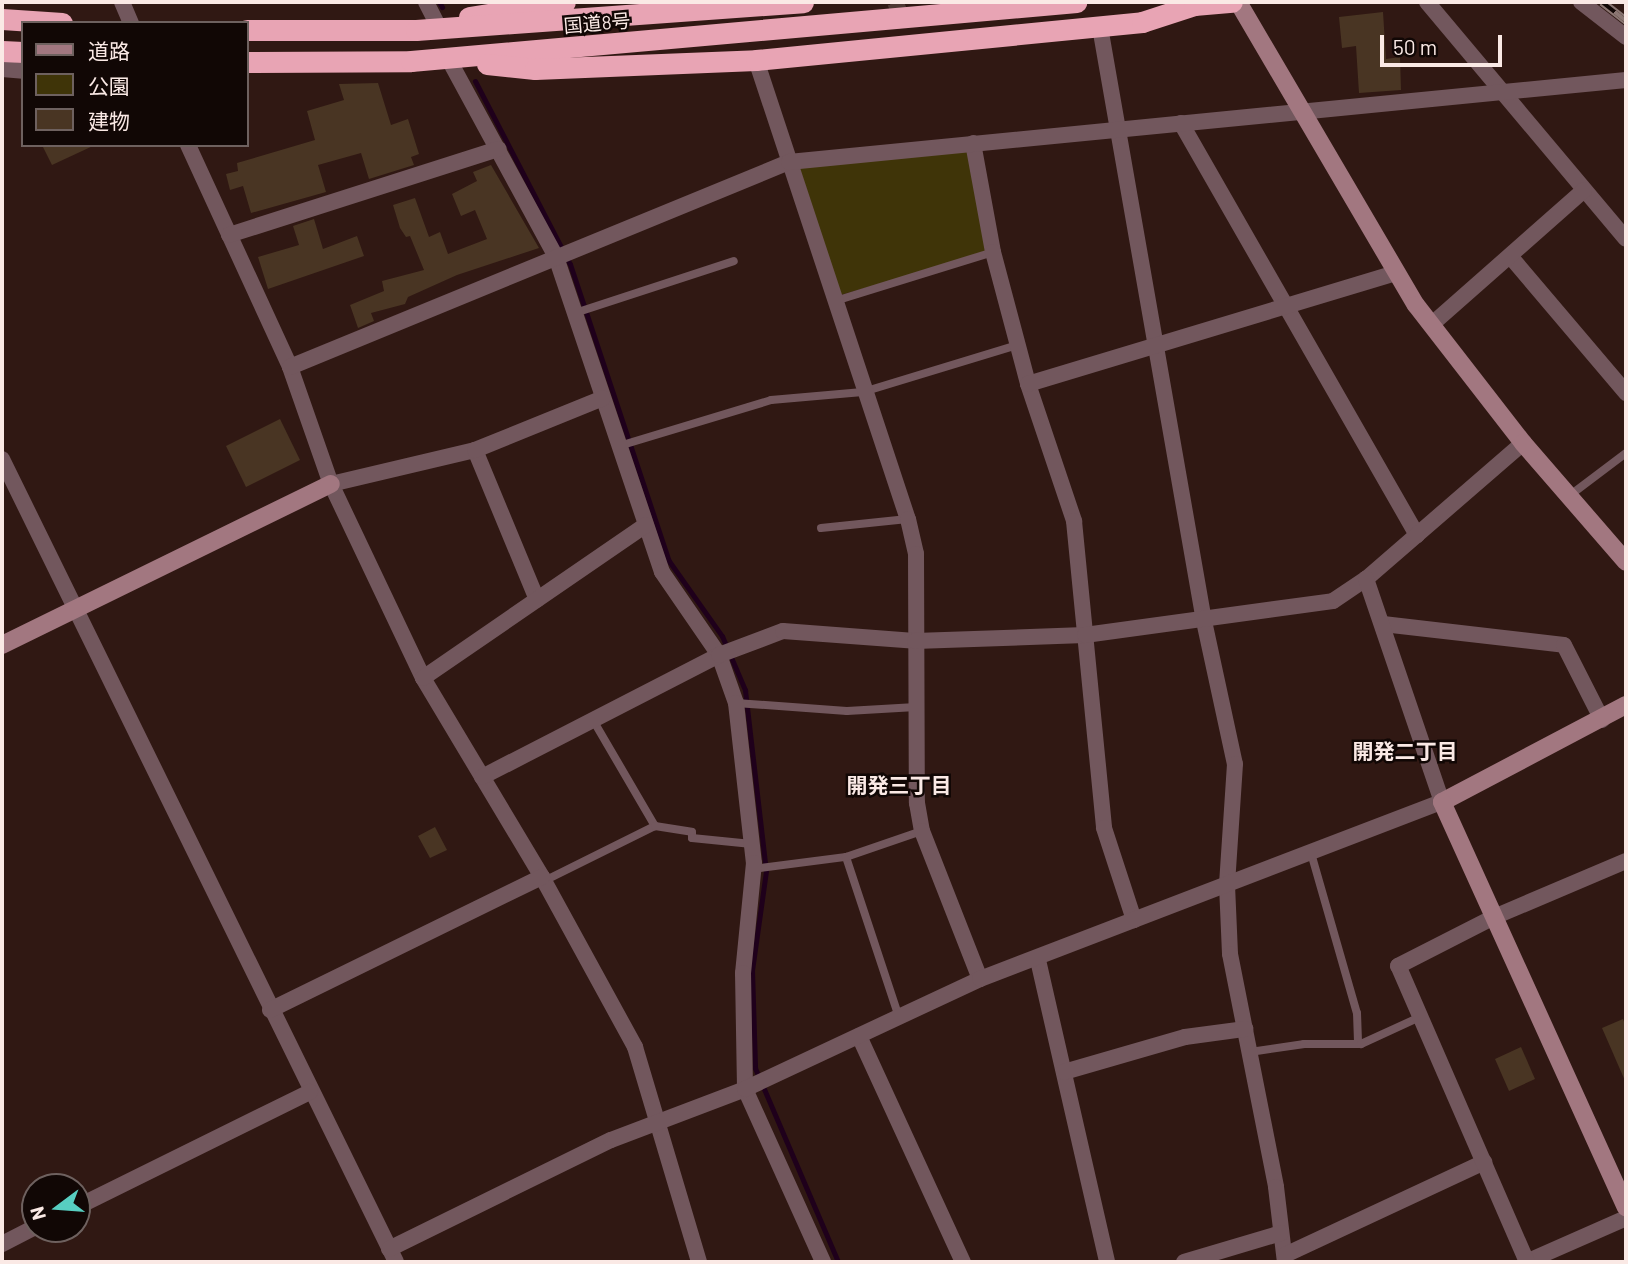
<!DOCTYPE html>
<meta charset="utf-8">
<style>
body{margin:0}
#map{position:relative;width:1628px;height:1264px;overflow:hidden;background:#301813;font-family:Barlow,"Noto Sans JP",sans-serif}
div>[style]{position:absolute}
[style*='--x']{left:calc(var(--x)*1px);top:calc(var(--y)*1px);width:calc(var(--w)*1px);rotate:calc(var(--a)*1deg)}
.green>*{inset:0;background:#3f3408}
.stream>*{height:5px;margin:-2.5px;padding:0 2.5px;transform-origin:2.5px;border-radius:2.5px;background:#1f001b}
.building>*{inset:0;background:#493523}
.street-tunnel>*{height:16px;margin-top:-8px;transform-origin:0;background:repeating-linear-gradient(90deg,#4e3732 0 16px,transparent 0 24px)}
.lane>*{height:8px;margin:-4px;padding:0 4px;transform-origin:4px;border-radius:4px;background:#72575d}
.street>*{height:16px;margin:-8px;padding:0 8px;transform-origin:8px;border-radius:8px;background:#72575d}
.secondary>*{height:18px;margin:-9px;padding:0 9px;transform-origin:9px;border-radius:9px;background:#a27780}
.highway>*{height:21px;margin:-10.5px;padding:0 10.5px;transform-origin:10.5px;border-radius:10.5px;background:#e8a4b4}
.rail>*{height:8px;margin-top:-4px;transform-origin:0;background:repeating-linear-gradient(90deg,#110705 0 16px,#8b7672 0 32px);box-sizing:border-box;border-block:2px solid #8b7672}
span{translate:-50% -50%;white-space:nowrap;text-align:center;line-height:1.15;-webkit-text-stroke:5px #110705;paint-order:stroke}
.street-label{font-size:19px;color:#fae9e5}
.neighbourhood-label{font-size:21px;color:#fae9e5;font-weight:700}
.frame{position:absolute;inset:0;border:4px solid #fae9e5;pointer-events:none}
.legend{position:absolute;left:21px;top:21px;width:228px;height:126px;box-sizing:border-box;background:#110705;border:2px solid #6e615f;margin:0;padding:9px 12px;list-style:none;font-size:21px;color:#fae9e5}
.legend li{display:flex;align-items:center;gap:14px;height:35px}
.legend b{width:35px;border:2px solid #6e615f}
.north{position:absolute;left:21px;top:1173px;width:70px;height:70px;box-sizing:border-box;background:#110705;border:2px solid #6e615f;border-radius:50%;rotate:254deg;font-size:19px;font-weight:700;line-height:28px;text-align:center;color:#fae9e5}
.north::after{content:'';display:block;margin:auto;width:24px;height:32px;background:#57cec1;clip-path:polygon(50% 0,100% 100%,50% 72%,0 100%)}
.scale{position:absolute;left:1380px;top:35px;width:122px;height:32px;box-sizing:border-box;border:4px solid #fae9e5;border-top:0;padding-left:9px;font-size:21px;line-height:24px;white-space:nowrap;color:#fae9e5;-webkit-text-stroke:5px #110705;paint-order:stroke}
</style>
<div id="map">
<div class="green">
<div style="clip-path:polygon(973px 143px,993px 252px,833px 297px,791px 168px)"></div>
</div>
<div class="stream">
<div style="--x:439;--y:2;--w:6;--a:59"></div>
<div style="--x:475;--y:81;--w:206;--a:62.6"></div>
<div style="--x:570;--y:264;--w:313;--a:71.6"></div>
<div style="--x:669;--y:561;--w:92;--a:54.8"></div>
<div style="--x:722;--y:636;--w:59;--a:66.9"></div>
<div style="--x:745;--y:690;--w:182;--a:83.4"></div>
<div style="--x:766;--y:871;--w:100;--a:98"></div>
<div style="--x:752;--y:970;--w:98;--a:88.2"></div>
<div style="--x:755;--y:1068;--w:211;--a:66.8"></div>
</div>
<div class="building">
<div style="clip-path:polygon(1383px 12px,1386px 59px,1400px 57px,1401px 90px,1359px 93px,1356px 46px,1342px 48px,1339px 17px)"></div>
<div style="clip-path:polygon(378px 83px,391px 125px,408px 119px,419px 154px,411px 157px,414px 165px,369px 179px,361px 153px,318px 165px,326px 192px,251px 213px,243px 186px,230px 190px,226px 174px,238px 171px,237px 163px,315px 140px,307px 111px,344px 100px,339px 84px)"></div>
<div style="clip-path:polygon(42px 145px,95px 145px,52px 165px)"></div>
<div style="clip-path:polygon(491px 165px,539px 248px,457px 275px,408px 297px,405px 304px,371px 313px,374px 321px,358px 328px,350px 305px,384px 291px,382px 281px,424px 270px,410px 236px,406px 237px,400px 228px,393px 205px,415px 198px,429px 237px,440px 232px,448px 254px,487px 239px,475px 210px,461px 216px,452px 194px,477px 181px,473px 172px)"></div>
<div style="clip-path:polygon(314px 219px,323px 249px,357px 236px,364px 256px,268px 289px,258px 257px,299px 245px,293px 226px)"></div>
<div style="clip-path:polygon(280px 419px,300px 460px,246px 487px,226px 446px)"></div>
<div style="clip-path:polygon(435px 827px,447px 850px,430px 858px,418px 836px)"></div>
<div style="clip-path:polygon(1623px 1019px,1626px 1027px,1626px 1083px,1602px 1028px)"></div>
<div style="clip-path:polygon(1521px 1047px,1535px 1079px,1509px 1091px,1495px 1059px)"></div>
</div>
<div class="street-tunnel">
<div style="--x:895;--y:2;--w:26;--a:65"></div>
</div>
<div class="lane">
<div style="--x:835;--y:301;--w:165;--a:-17.2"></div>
<div style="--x:575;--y:313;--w:167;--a:-18.1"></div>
<div style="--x:619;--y:446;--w:159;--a:-16.8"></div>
<div style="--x:771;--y:400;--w:92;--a:-5"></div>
<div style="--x:863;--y:392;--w:162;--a:-16.9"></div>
<div style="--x:1569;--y:496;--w:71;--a:-37"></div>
<div style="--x:821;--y:528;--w:87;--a:-5.9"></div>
<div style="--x:736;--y:703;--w:111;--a:4.1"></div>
<div style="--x:847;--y:711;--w:69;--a:-3.3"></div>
<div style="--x:593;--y:720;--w:123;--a:59.7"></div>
<div style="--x:1311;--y:853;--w:166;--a:74"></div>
<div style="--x:1357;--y:1013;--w:31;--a:88"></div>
<div style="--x:846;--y:857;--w:169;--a:71.7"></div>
<div style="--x:753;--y:869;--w:94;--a:-7.4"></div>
<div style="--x:846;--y:857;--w:80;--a:-18.9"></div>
<div style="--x:544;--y:881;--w:124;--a:-26.4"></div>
<div style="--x:655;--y:826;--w:37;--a:9"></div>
<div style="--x:692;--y:832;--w:6;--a:90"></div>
<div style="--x:692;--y:838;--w:60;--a:5.7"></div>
<div style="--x:1250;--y:1052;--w:55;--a:-8.4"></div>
<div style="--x:1304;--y:1044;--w:57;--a:0"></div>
<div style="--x:1361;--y:1044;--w:65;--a:-24.6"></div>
</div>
<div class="street">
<div style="--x:122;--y:2;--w:23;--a:67"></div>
<div style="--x:426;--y:2;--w:29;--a:63"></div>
<div style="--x:1427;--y:2;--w:309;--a:50"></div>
<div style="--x:1581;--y:2;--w:57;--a:37.9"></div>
<div style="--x:1100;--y:27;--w:603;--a:80.07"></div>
<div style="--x:1204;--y:621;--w:146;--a:77.8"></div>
<div style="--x:1235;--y:764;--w:121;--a:93.8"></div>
<div style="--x:1227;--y:885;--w:69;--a:87.5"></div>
<div style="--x:1230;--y:954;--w:237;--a:78.8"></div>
<div style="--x:1276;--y:1187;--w:76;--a:83.2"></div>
<div style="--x:448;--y:58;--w:226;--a:61.5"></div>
<div style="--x:556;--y:257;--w:332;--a:71.4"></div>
<div style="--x:662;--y:572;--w:101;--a:55.5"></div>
<div style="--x:719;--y:655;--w:51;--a:70.5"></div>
<div style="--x:736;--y:703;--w:161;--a:83.6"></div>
<div style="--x:754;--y:863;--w:111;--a:95.7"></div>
<div style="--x:743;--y:973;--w:116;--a:89"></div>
<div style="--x:745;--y:1089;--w:190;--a:65.7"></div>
<div style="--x:756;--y:60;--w:484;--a:71.7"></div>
<div style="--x:908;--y:519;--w:36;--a:77"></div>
<div style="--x:916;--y:554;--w:249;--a:89.8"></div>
<div style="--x:917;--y:803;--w:28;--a:80"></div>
<div style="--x:922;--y:831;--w:159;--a:68.6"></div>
<div style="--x:2;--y:69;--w:21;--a:5"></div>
<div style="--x:1181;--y:123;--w:475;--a:60.2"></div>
<div style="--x:973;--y:143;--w:111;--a:79.6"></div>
<div style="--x:993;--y:252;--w:137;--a:75.1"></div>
<div style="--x:1028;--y:384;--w:145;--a:71.4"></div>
<div style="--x:1074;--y:521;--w:308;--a:84.4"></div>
<div style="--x:1104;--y:828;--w:97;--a:71.9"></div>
<div style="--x:188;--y:145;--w:244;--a:65.3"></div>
<div style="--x:290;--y:367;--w:124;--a:70.7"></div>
<div style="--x:331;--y:484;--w:215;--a:64.6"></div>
<div style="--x:423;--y:678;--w:232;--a:59.1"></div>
<div style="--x:542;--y:877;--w:194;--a:61.3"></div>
<div style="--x:635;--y:1047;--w:224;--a:73.4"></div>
<div style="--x:229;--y:235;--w:283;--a:-17.7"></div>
<div style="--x:1510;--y:256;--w:180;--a:49.7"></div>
<div style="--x:1431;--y:325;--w:204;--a:-41.4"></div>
<div style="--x:290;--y:367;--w:539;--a:-22.33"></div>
<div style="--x:789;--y:162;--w:841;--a:-5.6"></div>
<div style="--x:1028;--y:384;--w:384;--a:-16.8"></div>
<div style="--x:475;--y:450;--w:162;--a:67.5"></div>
<div style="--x:2;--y:459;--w:894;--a:63.86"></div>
<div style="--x:331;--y:484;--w:148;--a:-13.3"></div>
<div style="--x:475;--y:450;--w:138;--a:-22.1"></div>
<div style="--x:1383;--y:624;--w:182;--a:6.6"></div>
<div style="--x:1564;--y:645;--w:84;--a:63.1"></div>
<div style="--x:423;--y:678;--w:270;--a:-34.5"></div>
<div style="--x:482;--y:777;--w:267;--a:-27.2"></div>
<div style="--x:719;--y:655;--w:68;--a:-20.6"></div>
<div style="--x:783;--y:631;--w:132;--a:4.3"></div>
<div style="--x:915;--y:641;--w:170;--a:-2"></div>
<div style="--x:1085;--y:635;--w:250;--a:-7.8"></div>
<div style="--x:1333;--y:601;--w:40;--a:-34"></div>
<div style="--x:1366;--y:579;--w:208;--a:-40.9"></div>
<div style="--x:1038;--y:960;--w:310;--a:77.1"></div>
<div style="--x:270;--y:1010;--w:303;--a:-26.1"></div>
<div style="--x:859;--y:1036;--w:249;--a:65.3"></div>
<div style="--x:1064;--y:1072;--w:126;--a:-16.1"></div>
<div style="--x:1185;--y:1037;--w:61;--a:-7.6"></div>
<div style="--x:77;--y:1207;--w:260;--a:-26.3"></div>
<div style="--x:2;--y:1244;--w:37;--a:-27"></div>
<div style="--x:389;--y:1249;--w:247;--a:-26.2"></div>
<div style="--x:611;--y:1140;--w:143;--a:-20.8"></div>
<div style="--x:745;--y:1089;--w:259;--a:-25.1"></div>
<div style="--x:980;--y:979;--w:495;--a:-21"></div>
<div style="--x:1442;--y:802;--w:236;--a:-108.8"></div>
<div style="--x:1285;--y:1255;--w:220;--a:-25"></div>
<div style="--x:1184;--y:1262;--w:101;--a:-16.6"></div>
<div style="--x:1526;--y:1262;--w:109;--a:-23.7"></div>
<div style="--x:1527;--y:1262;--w:323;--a:-113.5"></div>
<div style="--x:1398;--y:966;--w:108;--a:-27"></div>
<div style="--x:1494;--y:917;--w:143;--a:-23"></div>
</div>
<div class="secondary">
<div style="--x:1238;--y:2;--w:351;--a:59.6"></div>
<div style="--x:1416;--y:305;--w:175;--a:52.2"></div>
<div style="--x:1523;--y:443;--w:157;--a:49.1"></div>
<div style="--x:2;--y:645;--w:366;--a:-26.1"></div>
<div style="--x:1626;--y:705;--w:208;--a:152.2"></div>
<div style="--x:1442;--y:802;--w:445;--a:65.6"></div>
</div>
<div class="highway">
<div style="--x:469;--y:17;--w:97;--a:-8.9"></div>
<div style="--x:2;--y:19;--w:60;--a:3.8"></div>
<div style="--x:247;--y:30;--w:169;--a:0"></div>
<div style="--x:416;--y:30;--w:388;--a:-4.1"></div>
<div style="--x:2;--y:51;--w:21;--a:3"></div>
<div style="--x:247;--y:62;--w:164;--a:-0.3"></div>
<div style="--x:411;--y:61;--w:668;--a:-5.07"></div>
<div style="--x:487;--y:64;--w:48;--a:5.9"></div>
<div style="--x:535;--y:69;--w:221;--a:-2.3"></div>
<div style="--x:756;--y:60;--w:388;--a:-5.6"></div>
<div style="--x:1142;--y:22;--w:55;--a:-18.1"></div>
<div style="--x:1194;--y:5;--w:38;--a:-5"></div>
</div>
<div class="rail">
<div style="--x:1602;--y:2;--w:31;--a:38"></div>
</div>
<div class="street-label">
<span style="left:597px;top:23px;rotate:-5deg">国道8号</span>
</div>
<div class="neighbourhood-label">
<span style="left:1405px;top:751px">開発二丁目</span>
<span style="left:899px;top:785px">開発三丁目</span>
</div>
<div class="frame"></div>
<ul class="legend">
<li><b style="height:9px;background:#a27780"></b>道路</li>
<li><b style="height:19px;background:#3f3408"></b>公園</li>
<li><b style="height:19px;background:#493523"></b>建物</li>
</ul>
<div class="north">N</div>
<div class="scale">50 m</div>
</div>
